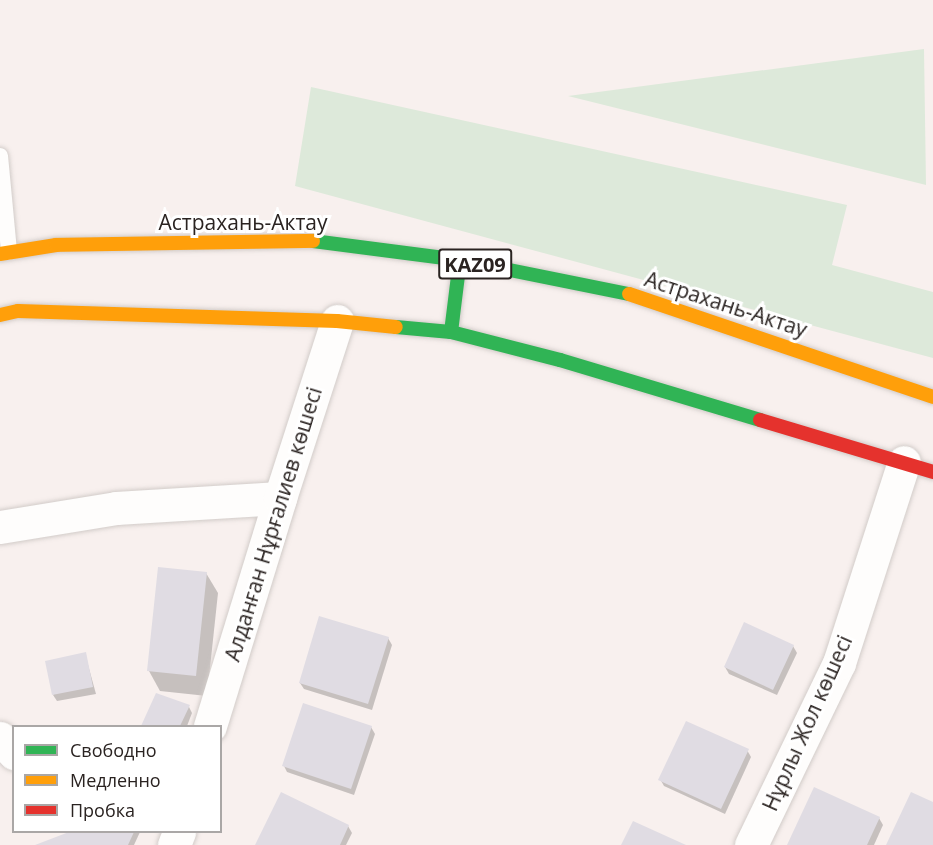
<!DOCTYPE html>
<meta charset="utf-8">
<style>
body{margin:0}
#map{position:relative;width:933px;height:845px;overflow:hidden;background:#f8f0ee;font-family:"Open Sans",sans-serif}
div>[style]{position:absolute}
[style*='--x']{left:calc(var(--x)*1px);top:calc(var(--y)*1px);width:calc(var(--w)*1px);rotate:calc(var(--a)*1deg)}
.green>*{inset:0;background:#dde9da}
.shadow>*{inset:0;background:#0003}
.building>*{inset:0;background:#e0dce3}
.roads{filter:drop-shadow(0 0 2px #d2ccc9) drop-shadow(0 0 2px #d2ccc9)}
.lane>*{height:16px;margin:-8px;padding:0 8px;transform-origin:8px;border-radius:8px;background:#fefdfc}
.street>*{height:33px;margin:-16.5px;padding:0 16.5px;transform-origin:16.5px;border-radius:16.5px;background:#fefdfc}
.fast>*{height:14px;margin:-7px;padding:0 7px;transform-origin:7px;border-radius:7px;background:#30b455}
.slow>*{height:14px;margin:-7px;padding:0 7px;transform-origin:7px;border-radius:7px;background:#ff9f0a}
.jam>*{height:14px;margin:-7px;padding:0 7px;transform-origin:7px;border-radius:7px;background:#e5322d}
span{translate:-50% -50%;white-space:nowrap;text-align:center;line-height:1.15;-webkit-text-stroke:6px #fff;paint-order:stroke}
.shield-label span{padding:2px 4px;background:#fff;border:2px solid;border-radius:4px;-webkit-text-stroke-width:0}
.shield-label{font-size:20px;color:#2a2321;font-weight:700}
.street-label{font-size:21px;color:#2a2321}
.legend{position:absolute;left:12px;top:725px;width:210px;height:108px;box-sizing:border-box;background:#fff;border:2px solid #aaa7a6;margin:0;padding:8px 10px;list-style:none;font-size:18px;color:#2a2321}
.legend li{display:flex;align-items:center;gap:12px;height:30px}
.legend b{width:30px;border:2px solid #aaa7a6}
</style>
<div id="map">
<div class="green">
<div style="clip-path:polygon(924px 49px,926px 185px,568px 96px)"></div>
<div style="clip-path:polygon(311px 87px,847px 205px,832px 265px,933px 292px,933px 358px,295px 186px)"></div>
</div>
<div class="shadow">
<div style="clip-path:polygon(206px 573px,218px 593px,207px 696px,160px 691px,149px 671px)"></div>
<div style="clip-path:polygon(388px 638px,392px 645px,372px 710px,304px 689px,300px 683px)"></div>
<div style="clip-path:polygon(793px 646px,797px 653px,777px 695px,729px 674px,725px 667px)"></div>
<div style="clip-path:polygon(85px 654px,96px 694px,57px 701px,53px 695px)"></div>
<div style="clip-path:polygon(157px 695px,189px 707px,192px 713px,187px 726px,143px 726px)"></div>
<div style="clip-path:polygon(371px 727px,375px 734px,354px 795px,287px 772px,284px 766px)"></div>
<div style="clip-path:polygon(747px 750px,751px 757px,725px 814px,664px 786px,660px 779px)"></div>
<div style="clip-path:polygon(879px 818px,883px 825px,874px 845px,789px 845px)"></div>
<div style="clip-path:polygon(348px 826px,352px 833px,346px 845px,257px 845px)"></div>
<div style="clip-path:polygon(73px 832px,140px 832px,134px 845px,39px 845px)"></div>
</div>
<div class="building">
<div style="clip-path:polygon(158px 567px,207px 572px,196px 676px,147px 671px)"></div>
<div style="clip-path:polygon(319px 616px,389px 637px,368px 704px,299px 683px)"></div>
<div style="clip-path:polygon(744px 622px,794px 645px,773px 690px,724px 667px)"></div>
<div style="clip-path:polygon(86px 652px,93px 687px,52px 695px,45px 661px)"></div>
<div style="clip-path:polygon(156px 693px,190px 705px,180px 726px,141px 726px)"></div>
<div style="clip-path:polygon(303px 703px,372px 726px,351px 789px,282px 766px)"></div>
<div style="clip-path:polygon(686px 721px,749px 749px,721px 809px,658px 780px)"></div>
<div style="clip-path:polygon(814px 787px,880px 817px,867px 845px,787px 845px)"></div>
<div style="clip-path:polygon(281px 792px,349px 825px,340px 845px,255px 845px)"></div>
<div style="clip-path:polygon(911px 792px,933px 802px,933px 845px,886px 845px)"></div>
<div style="clip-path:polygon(633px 821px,686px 845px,621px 845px)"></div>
<div style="clip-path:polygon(69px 832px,134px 832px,128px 845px,35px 845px)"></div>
</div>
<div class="roads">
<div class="lane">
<div style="--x:0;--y:156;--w:96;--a:84.6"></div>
</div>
<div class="street">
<div style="--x:0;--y:527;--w:118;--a:-9.3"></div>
<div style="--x:116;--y:508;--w:164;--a:-3.5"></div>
<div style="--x:210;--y:726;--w:239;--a:-72.9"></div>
<div style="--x:280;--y:498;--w:186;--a:-72.1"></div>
<div style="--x:0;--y:738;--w:21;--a:47"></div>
<div style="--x:174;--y:845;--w:14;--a:-69"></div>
<div style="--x:751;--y:845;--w:202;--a:-64.2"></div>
<div style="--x:839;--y:663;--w:211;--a:-72.1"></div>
</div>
<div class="fast">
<div style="--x:313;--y:241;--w:148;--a:7.4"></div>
<div style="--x:460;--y:260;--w:172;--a:11.4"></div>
<div style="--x:396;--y:327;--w:55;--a:5.2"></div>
<div style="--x:451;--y:332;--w:113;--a:14.4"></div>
<div style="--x:560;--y:360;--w:209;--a:16.7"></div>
<div style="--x:451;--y:332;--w:73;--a:-82.9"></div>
</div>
<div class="slow">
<div style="--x:0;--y:254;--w:57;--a:-9.1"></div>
<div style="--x:56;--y:245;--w:257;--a:-0.9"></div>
<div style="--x:629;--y:294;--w:321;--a:18.7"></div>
<div style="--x:0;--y:315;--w:18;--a:-13"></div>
<div style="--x:18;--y:311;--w:319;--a:1.8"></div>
<div style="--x:337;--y:321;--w:59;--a:5.8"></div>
</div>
<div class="jam">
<div style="--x:760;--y:420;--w:181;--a:16.7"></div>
</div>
</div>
<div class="shield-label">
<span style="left:475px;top:264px">KAZ09</span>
</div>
<div class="street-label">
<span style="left:243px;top:222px">Астрахань-Актау</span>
<span style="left:726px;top:304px;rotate:18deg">Астрахань-Актау</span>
<span style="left:273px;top:524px;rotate:-73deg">Алданған Нұрғалиев көшесі</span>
<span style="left:807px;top:723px;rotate:-66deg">Нұрлы Жол көшесі</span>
</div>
<ul class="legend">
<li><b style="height:8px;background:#30b455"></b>Свободно</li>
<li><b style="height:8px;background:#ff9f0a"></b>Медленно</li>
<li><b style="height:8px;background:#e5322d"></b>Пробка</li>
</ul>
</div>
